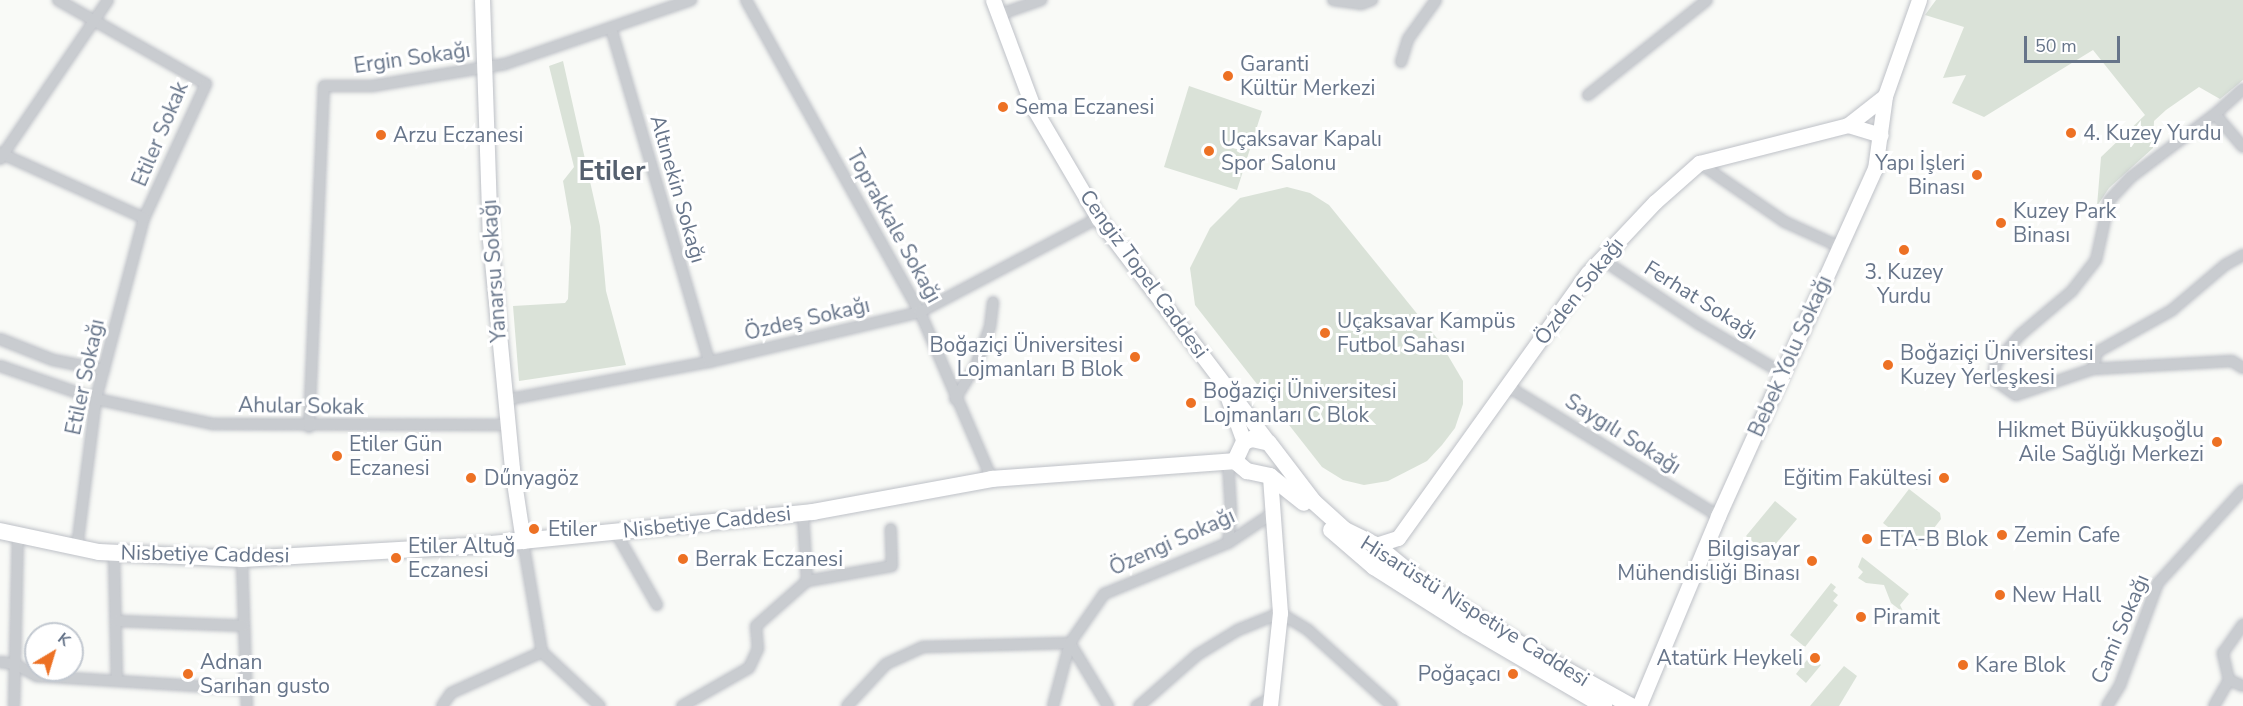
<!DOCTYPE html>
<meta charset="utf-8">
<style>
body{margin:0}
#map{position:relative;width:2243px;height:706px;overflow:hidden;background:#f9faf7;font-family:"Nunito Sans",sans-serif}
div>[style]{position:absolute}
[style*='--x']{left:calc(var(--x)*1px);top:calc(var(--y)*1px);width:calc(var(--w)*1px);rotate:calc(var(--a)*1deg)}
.green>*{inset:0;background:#dae2d8}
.roads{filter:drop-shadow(0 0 2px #bec1c7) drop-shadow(0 0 2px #bec1c7)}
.street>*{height:10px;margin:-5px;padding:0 5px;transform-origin:5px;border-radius:5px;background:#c9ccd0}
.secondary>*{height:15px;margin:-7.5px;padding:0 7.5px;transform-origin:7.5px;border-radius:7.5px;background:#fff}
.primary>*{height:16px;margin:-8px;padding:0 8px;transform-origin:8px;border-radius:8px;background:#fff}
.dots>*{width:16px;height:16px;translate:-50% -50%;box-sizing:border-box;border:3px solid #fff;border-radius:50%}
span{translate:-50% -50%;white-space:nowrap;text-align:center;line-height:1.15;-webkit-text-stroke:6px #fff;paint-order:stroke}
.street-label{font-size:21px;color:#67758a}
.poi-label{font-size:21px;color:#67758a}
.left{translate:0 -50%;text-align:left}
.right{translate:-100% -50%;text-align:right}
.district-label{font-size:27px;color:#55606f;font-weight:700}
.north{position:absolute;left:24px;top:622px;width:60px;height:60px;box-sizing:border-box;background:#fff;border:2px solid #c2c8d0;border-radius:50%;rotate:38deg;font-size:16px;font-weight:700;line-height:24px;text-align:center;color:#67758a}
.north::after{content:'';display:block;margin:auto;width:21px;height:27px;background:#ed7124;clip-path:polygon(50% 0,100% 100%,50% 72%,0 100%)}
.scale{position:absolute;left:2024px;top:36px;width:96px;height:27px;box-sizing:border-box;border:3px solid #67758a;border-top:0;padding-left:8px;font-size:18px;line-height:21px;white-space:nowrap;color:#67758a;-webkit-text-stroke:4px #fff;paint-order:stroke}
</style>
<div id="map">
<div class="green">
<div style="clip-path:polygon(1936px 0,2243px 0,2243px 80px,2220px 99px,2199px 87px,2166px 110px,2154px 121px,2153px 148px,2109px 188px,2097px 206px,2101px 157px,2145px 115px,2093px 50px,1984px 117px,1952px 103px,1966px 75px,1943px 78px,1964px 27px,1925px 15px)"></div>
<div style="clip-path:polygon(563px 61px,600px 226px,606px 291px,626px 365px,519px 381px,513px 306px,565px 303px,568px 299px,571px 227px,563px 181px,574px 167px,549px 66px)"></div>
<div style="clip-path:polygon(1189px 86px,1262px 111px,1237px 190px,1164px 167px)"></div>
<div style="clip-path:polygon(1287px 187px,1310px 193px,1329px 205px,1440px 342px,1463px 381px,1463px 404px,1455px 428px,1442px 445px,1427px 461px,1388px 481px,1364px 485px,1343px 480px,1322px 467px,1195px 305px,1190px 268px,1210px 228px,1240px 198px)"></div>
<div style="clip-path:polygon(1909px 489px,1940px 513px,1941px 519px,1917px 550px,1883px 523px)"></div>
<div style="clip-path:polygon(1775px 501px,1797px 519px,1767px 554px,1746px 536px)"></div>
<div style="clip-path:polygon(1862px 557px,1909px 594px,1900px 605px,1904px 613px,1891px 603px,1884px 585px,1866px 583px,1858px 578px,1863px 572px,1858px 567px)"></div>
<div style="clip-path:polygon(1831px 583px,1836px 587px,1833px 591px,1838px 595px,1833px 601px,1838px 605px,1805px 647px,1790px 635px)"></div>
<div style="clip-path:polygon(1810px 656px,1821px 665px,1806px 683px,1796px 674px)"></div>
<div style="clip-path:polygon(1844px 666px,1857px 676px,1839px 706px,1810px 706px)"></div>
</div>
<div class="roads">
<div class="street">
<div style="--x:58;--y:0;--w:170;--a:29.6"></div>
<div style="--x:206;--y:84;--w:148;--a:114.8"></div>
<div style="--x:144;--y:218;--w:187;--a:104.9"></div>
<div style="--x:96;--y:399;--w:149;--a:97.3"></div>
<div style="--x:746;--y:0;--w:357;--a:60.9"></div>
<div style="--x:920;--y:312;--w:182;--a:66.7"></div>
<div style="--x:1333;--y:0;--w:28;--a:8"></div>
<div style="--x:1361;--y:4;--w:12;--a:-20"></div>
<div style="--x:998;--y:15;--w:46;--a:-19.2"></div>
<div style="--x:611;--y:28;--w:348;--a:73.6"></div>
<div style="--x:1401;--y:62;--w:24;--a:-73"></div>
<div style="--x:1408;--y:39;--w:48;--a:-54.3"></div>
<div style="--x:2243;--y:89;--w:38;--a:138"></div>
<div style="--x:2215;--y:114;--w:43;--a:49.7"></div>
<div style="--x:1588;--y:95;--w:152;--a:-38.6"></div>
<div style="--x:2215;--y:114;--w:105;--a:143.1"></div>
<div style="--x:2131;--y:177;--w:33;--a:133"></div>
<div style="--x:2109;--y:201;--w:60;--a:102.4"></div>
<div style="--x:2096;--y:260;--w:39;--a:128"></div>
<div style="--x:2072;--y:291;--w:68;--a:139.8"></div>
<div style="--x:2020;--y:335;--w:37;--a:131"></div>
<div style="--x:1996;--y:363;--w:16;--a:101"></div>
<div style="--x:1993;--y:379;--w:28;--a:35"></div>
<div style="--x:2016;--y:395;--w:81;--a:-18.7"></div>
<div style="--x:2093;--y:369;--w:139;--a:-3.3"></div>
<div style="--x:2232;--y:361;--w:13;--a:32"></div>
<div style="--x:0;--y:153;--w:158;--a:24.3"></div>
<div style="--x:0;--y:159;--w:192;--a:-55.8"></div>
<div style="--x:1699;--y:163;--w:104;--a:34.5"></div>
<div style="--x:1785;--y:222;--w:60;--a:24.4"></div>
<div style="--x:1600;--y:258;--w:119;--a:33.7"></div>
<div style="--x:1699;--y:324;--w:96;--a:30.6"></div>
<div style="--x:0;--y:339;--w:57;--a:21.6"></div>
<div style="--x:53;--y:360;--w:52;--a:11.1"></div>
<div style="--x:0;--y:366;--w:102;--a:19"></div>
<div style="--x:96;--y:399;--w:120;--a:12.1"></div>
<div style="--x:213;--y:424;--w:294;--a:0.2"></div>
<div style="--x:2093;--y:369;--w:17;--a:-77"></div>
<div style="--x:2097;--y:352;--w:86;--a:-29.2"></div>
<div style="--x:2172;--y:310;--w:70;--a:-40.3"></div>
<div style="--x:2225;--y:265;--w:21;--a:-29"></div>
<div style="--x:1507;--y:386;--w:248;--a:31.6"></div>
<div style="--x:955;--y:399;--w:40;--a:-58"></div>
<div style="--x:976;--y:365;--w:40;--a:-69.8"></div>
<div style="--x:990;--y:327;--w:25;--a:-83"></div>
<div style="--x:505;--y:400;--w:208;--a:-10.6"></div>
<div style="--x:709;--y:362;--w:217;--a:-13.3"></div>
<div style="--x:920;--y:312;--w:201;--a:-27.8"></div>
<div style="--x:309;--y:427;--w:341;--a:-87.5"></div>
<div style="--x:324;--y:86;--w:48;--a:0"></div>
<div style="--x:372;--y:86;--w:135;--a:-9.4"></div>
<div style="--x:505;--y:64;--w:197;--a:-19"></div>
<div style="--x:1228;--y:462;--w:49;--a:86.5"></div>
<div style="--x:1231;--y:511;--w:32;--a:95"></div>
<div style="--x:615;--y:531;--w:85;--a:60.4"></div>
<div style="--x:523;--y:541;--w:113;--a:80.3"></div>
<div style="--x:114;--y:553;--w:128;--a:88.7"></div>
<div style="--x:242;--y:559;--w:147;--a:88.1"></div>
<div style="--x:807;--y:581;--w:86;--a:-10"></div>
<div style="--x:892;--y:566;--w:37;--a:-92"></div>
<div style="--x:116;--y:621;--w:128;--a:2.2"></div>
<div style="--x:542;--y:652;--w:79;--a:43"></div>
<div style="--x:0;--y:662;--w:15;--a:8"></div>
<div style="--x:15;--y:664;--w:25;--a:29"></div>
<div style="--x:37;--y:676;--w:209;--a:3.6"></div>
<div style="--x:2229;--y:680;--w:28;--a:-103"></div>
<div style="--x:2223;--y:653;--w:35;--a:-55"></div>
<div style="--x:14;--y:706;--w:171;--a:-88.7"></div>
<div style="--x:442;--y:706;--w:16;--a:-55"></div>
<div style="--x:451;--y:693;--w:100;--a:-24.3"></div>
<div style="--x:682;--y:706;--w:77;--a:-29.6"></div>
<div style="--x:749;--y:668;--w:21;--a:-65"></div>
<div style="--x:758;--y:649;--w:23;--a:-95"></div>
<div style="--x:756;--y:626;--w:68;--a:-41.4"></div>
<div style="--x:807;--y:581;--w:68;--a:-93.4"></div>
<div style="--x:847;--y:706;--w:57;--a:-47.1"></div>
<div style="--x:886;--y:664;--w:41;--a:-24.7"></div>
<div style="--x:923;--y:647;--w:147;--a:-1.6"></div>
<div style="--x:1070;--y:643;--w:74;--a:58.9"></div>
<div style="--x:1053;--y:706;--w:65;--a:-74.9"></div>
<div style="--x:1070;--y:643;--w:60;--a:-55.2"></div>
<div style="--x:1104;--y:594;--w:134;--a:-22.4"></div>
<div style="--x:1228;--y:543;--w:50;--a:-33.7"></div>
<div style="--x:1139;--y:706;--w:77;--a:-41.3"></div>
<div style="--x:1197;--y:655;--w:48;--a:-31.4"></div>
<div style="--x:1238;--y:630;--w:45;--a:-22"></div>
<div style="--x:1280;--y:613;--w:33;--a:31"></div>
<div style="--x:1308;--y:630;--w:113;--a:42.1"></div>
<div style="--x:1256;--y:706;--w:17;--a:-28"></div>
<div style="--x:2107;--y:706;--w:25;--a:-58"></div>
<div style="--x:2120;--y:685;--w:109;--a:-69.6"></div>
<div style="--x:2158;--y:583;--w:126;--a:-47.6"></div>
<div style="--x:2214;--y:706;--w:30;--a:-60"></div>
<div style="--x:2229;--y:680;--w:15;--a:23"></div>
</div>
<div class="secondary">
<div style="--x:482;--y:0;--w:240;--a:88.1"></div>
<div style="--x:490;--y:240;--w:230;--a:84.5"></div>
<div style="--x:512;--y:469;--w:73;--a:81.3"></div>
<div style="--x:993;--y:0;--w:114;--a:69.5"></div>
<div style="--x:1033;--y:107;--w:129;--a:59.6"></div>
<div style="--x:1098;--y:218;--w:283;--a:52.8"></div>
<div style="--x:1848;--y:125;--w:34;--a:17"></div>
<div style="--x:1228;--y:398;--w:47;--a:70"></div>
<div style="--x:1376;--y:545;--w:23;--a:-18"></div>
<div style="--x:1398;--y:538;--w:326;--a:-54.4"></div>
<div style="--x:1588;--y:273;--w:98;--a:-46.7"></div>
<div style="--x:1655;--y:202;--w:59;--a:-41.6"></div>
<div style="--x:1699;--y:163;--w:154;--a:-14.3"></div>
<div style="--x:1848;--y:125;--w:47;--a:-38.1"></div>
<div style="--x:1270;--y:706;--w:94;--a:-83.9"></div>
<div style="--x:1280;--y:613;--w:137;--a:-94.2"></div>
<div style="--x:1639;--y:706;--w:206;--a:-67.4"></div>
<div style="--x:1718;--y:516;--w:381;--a:-65.7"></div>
<div style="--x:1875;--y:169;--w:74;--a:-82.2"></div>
<div style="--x:1885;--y:96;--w:102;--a:-70.5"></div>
</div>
<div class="primary">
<div style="--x:1235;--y:461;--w:21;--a:-65"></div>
<div style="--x:1244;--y:442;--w:9;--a:-21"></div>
<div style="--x:1252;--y:439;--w:17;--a:13"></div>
<div style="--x:1269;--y:443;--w:74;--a:52.7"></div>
<div style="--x:1314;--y:502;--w:42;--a:42.1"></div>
<div style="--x:1345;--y:530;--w:34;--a:26"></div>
<div style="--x:1376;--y:545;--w:62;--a:39.1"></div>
<div style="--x:1424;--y:584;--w:121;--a:31.9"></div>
<div style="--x:1527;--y:648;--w:119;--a:29.1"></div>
<div style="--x:1235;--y:461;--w:16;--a:40"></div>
<div style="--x:1247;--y:471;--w:24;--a:12"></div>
<div style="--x:1270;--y:476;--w:43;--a:38.5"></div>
<div style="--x:1331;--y:530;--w:57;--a:40.7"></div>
<div style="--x:1374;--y:567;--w:110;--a:32.4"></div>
<div style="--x:1467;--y:626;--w:159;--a:30.3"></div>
<div style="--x:0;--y:531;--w:101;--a:12"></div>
<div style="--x:99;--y:552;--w:143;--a:2.8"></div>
<div style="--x:242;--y:559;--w:240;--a:-3.3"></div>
<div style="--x:482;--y:545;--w:333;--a:-5.7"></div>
<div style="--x:813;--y:512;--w:182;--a:-10.4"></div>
<div style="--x:992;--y:479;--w:244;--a:-4.2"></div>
</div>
</div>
<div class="dots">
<div style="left:1228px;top:76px;background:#ed7124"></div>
<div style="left:1003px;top:107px;background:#ed7124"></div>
<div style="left:2071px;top:133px;background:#ed7124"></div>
<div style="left:381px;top:135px;background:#ed7124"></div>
<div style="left:1209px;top:151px;background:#ed7124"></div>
<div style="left:1977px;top:175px;background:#ed7124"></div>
<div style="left:2001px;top:223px;background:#ed7124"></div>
<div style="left:1904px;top:250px;background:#ed7124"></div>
<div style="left:1325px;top:333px;background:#ed7124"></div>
<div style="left:1135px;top:357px;background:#ed7124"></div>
<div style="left:1888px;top:365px;background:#ed7124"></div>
<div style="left:1191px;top:403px;background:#ed7124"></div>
<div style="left:2217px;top:442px;background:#ed7124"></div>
<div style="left:337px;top:456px;background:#ed7124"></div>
<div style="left:471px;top:478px;background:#ed7124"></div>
<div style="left:1944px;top:478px;background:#ed7124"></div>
<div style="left:534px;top:529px;background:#ed7124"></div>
<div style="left:2002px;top:535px;background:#ed7124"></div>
<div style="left:1867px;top:539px;background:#ed7124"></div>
<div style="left:396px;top:558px;background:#ed7124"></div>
<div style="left:683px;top:559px;background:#ed7124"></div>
<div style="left:1812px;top:561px;background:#ed7124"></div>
<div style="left:2000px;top:595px;background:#ed7124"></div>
<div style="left:1861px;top:617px;background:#ed7124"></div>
<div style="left:1815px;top:658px;background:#ed7124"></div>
<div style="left:1963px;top:665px;background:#ed7124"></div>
<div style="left:188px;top:674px;background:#ed7124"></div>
<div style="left:1513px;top:674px;background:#ed7124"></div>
</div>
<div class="street-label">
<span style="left:412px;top:58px;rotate:-8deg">Ergin Sokağı</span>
<span style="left:160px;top:134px;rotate:-67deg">Etiler Sokak</span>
<span style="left:678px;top:189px;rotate:74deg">Altınekin Sokağı</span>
<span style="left:894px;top:226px;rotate:61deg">Toprakkale Sokağı</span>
<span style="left:494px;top:271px;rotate:-94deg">Yanarsu Sokağı</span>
<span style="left:1144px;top:274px;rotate:54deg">Cengiz Topel Caddesi</span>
<span style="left:1579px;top:291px;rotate:-52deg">Özden Sokağı</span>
<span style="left:1701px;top:300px;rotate:32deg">Ferhat Sokağı</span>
<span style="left:807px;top:319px;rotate:-13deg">Özdeş Sokağı</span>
<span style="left:1790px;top:356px;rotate:-66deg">Bebek Yolu Sokağı</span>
<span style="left:85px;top:377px;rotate:-78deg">Etiler Sokağı</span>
<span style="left:301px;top:406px;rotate:1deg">Ahular Sokak</span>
<span style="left:1623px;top:434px;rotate:32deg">Saygılı Sokağı</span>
<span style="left:707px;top:522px;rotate:-6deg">Nisbetiye Caddesi</span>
<span style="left:1172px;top:542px;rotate:-24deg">Özengi Sokağı</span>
<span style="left:205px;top:554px;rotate:1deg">Nisbetiye Caddesi</span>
<span style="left:1475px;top:611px;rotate:32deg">Hisarüstü Nispetiye Caddesi</span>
<span style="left:2120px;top:629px;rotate:-67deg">Cami Sokağı</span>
</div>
<div class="poi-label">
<span class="left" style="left:1240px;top:76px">Garanti<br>Kültür Merkezi</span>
<span class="left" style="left:1015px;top:107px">Sema Eczanesi</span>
<span class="left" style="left:2083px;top:133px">4. Kuzey Yurdu</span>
<span class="left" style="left:393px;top:135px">Arzu Eczanesi</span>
<span class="left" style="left:1221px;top:151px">Uçaksavar Kapalı<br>Spor Salonu</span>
<span class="right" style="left:1965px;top:175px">Yapı İşleri<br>Binası</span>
<span class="left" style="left:2013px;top:223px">Kuzey Park<br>Binası</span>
<span style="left:1904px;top:284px">3. Kuzey<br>Yurdu</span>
<span class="left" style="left:1337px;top:333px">Uçaksavar Kampüs<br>Futbol Sahası</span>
<span class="right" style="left:1123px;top:357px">Boğaziçi Üniversitesi<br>Lojmanları B Blok</span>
<span class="left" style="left:1900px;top:365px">Boğaziçi Üniversitesi<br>Kuzey Yerleşkesi</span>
<span class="left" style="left:1203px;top:403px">Boğaziçi Üniversitesi<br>Lojmanları C Blok</span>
<span class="right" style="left:2204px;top:442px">Hikmet Büyükkuşoğlu<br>Aile Sağlığı Merkezi</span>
<span class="left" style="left:349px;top:456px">Etiler Gün<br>Eczanesi</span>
<span class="left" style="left:484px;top:478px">Dűnyagöz</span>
<span class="right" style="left:1932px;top:478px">Eğitim Fakültesi</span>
<span class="left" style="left:548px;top:529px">Etiler</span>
<span class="left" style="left:2014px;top:535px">Zemin Cafe</span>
<span class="left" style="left:1879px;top:539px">ETA-B Blok</span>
<span class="left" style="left:408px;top:558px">Etiler Altuğ<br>Eczanesi</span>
<span class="right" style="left:1800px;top:561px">Bilgisayar<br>Mühendisliği Binası</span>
<span class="left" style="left:695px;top:559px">Berrak Eczanesi</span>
<span class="left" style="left:2012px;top:595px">New Hall</span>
<span class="left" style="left:1873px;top:617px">Piramit</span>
<span class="right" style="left:1803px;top:658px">Atatürk Heykeli</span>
<span class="left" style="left:200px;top:674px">Adnan<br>Sarıhan gusto</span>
<span class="left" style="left:1975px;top:665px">Kare Blok</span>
<span class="right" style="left:1501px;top:674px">Poğaçacı</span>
</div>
<div class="district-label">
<span style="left:612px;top:172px">Etiler</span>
</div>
<div class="north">K</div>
<div class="scale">50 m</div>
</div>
